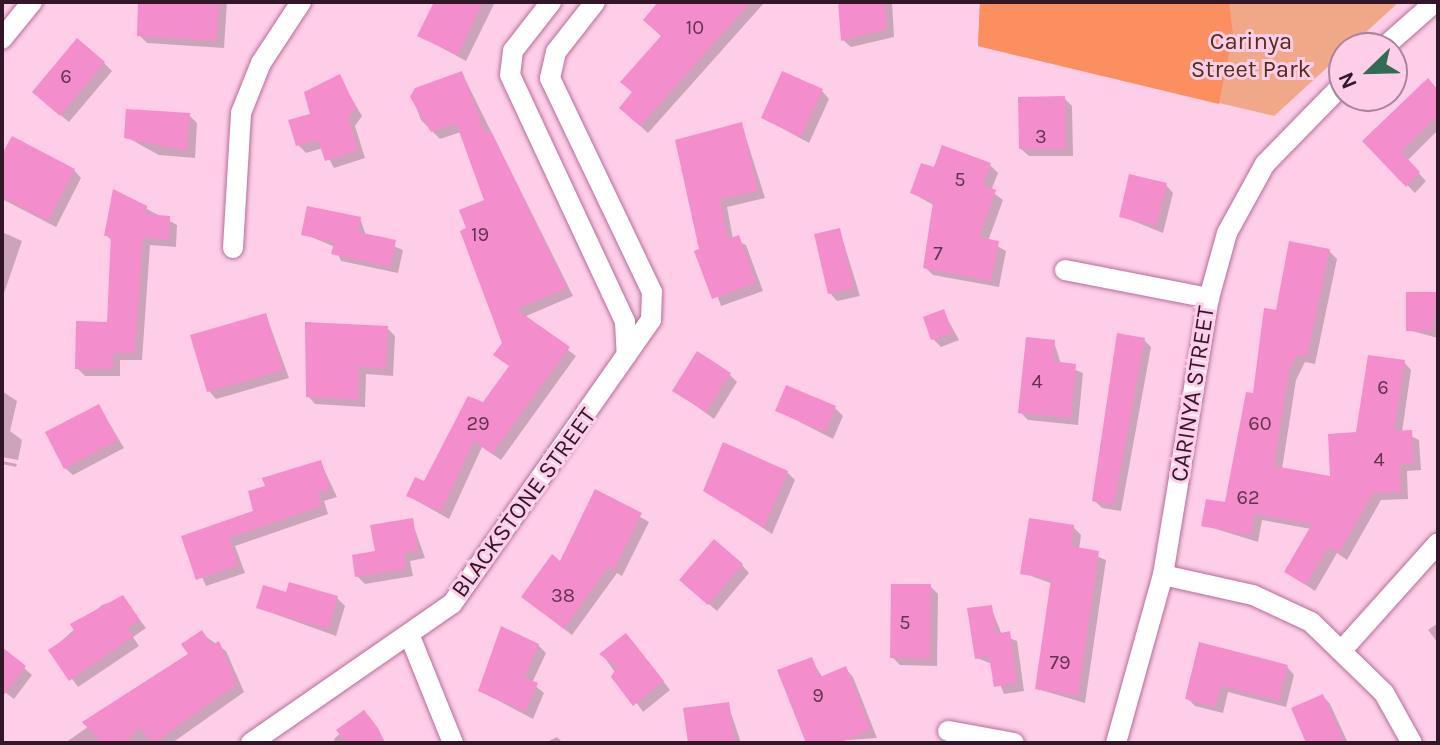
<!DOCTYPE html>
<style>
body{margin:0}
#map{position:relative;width:1440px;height:745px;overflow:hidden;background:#fecee8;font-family:Karla,sans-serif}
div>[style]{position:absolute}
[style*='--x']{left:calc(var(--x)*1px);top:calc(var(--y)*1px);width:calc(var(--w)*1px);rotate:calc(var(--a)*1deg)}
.green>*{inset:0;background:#f1a889}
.forest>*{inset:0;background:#fb8f5f}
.shadow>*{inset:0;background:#0003}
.building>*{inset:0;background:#f48dcb}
.roads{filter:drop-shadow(0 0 2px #b66e99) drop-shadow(0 0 2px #b66e99)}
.minor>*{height:20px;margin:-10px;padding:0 10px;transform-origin:10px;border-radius:10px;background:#fff}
span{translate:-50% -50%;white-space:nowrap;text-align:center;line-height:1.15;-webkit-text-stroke:6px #fecee8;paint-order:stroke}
.number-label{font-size:20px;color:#633451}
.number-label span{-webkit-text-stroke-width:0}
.park-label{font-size:24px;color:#572d19}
.street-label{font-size:24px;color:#331628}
.frame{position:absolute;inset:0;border:4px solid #331628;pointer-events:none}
.north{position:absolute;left:1328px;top:32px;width:80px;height:80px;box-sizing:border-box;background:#fecee8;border:2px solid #ad849b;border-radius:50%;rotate:247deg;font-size:22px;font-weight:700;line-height:32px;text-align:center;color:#331628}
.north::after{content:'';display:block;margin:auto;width:28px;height:36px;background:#336c54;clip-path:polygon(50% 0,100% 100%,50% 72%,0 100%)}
</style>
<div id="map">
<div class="green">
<div style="clip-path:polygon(980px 2px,1399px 2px,1274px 116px,978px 46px)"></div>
</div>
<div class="forest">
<div style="clip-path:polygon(980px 2px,1229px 2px,1233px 34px,1219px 104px,978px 46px)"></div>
</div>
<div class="shadow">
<div style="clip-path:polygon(140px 2px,227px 2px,224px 48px,147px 43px,139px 35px)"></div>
<div style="clip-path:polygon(436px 2px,495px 2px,466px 61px,420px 36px)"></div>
<div style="clip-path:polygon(660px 2px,765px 2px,648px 133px,629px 116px,663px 36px)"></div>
<div style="clip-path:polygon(840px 2px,892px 2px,894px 37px,851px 47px,843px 40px)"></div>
<div style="clip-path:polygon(104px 63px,112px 71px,69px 122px,42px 100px)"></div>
<div style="clip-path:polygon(462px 73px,573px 296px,524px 317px,576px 356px,501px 460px,482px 447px,449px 519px,408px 496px,425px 484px,511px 367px,469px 229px,487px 201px,461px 132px,440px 139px,421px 120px,412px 97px)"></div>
<div style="clip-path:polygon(339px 77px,362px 116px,355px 126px,365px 158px,334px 168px,323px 148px,306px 153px,298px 145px)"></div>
<div style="clip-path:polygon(822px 91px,829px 99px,809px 143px,763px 118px)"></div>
<div style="clip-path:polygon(1438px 91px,1438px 130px,1407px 161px,1426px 181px,1415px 193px,1365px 141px)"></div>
<div style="clip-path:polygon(1064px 98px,1072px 106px,1073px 156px,1029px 156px,1021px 149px)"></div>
<div style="clip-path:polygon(189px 115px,197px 123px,195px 158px,159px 155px,126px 137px)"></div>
<div style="clip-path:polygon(742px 125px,765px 198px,727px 207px,733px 239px,746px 245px,763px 291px,721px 306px,702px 250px)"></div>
<div style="clip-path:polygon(2px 159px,74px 170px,81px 178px,56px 227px,2px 199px)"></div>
<div style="clip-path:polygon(990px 165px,998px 173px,991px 191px,1003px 200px,988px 241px,1006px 251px,999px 287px,933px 275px,925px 267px,935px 206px,912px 193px,935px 170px)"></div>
<div style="clip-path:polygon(1166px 185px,1173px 193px,1163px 233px,1121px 216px)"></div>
<div style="clip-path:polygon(145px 208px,177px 225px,176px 247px,150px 245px,142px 360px,120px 360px,120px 376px,85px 376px,77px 368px,109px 324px,113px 242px,106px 235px)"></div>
<div style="clip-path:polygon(360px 219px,366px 235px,403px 250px,398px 273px,341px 261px,335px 247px,304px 234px)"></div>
<div style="clip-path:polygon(840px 231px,860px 296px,837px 301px,830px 293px)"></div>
<div style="clip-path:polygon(2px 232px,22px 241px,2px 299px)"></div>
<div style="clip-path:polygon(1329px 251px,1337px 259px,1315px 364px,1305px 362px,1296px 380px,1282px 469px,1332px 478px,1404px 362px,1411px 370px,1402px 432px,1419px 440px,1421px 470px,1407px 471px,1408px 499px,1381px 500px,1347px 560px,1337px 553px,1315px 591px,1286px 572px,1311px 529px,1262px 520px,1258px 542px,1203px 525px,1227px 505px,1278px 312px)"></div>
<div style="clip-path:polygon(1408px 294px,1438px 294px,1438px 338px,1408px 330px)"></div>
<div style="clip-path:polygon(943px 311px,959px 340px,941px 347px,933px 339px)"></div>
<div style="clip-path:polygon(266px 315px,289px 378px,216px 399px,209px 391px)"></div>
<div style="clip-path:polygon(387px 328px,395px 336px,393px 376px,366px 374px,365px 407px,315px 404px,308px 396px)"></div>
<div style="clip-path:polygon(1144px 340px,1151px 347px,1121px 511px,1102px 508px,1094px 500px)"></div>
<div style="clip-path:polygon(1054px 342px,1061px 364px,1083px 373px,1078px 425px,1028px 420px,1020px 412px)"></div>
<div style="clip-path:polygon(729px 374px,737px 382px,714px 419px,675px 391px)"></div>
<div style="clip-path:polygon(2px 391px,17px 401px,10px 431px,22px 440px,18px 460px,2px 457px)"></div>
<div style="clip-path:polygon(99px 406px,124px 448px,73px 475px,65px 468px)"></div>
<div style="clip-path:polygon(835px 408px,843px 416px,833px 439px,778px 411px)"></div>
<div style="clip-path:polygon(2px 461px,17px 464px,16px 467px,2px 464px)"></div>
<div style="clip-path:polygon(321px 463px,337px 497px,324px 501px,328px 514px,235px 546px,245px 573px,206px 586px,184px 537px,256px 512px)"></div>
<div style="clip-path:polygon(787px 472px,795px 480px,772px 534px,705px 490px)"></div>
<div style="clip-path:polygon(596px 492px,649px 522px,622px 576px,617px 573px,572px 635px,523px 597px,561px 564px)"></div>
<div style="clip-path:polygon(412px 521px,425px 558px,410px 561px,413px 576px,365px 584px,357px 576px)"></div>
<div style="clip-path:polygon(1073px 527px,1081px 535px,1079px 549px,1106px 560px,1085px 703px,1037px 689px,1053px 584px,1023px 573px)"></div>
<div style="clip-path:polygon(742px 565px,749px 573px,717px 611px,689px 587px)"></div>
<div style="clip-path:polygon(930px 586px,938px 594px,937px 666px,900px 665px,892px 657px)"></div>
<div style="clip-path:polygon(287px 594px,337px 598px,345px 606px,336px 636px,258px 608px)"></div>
<div style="clip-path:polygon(123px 598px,146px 628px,133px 637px,139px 646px,78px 687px,51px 650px,102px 605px)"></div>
<div style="clip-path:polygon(991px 607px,1002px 635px,1017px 641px,1024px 691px,1004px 694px,992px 664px,977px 658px)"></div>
<div style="clip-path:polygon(1438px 623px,1438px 643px,1428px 630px)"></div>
<div style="clip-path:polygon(201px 633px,226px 651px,244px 692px,172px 743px,65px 743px,191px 654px)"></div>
<div style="clip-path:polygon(633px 643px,670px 690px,643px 712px,602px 654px)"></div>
<div style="clip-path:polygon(1200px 644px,1287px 667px,1294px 675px,1286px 707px,1228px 692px,1223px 713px,1195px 706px,1187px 698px)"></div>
<div style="clip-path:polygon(538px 645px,546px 653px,532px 683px,544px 693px,533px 719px,480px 691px)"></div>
<div style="clip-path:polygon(2px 649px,32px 675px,14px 699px,2px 690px)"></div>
<div style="clip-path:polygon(811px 659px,823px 678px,846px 669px,853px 677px,877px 738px,808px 743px)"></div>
<div style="clip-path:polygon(1323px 696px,1330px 704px,1348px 743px,1309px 743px)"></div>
<div style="clip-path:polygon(728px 704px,741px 743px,690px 743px)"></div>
<div style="clip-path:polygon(364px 712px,386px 743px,336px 743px,334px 739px)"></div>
<div style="clip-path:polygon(557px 737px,563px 743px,545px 743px)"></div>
</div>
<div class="building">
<div style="clip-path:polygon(138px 2px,219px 2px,217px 41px,137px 36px)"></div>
<div style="clip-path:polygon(434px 2px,483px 2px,458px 55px,417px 36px)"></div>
<div style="clip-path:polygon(658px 2px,751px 2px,640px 126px,619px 108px,632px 92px,620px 82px,661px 36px,643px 20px)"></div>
<div style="clip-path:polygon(838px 2px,885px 2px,887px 29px,841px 41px)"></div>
<div style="clip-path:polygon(77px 38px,105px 62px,60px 116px,32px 92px)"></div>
<div style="clip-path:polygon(462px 71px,485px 133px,491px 131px,567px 288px,516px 309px,570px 347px,492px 454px,474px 441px,441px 512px,406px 496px,415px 477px,424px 481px,468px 396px,483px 402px,509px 366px,493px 355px,502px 343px,460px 231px,466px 228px,459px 210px,484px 200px,456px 123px,431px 132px,410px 97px,415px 88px)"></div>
<div style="clip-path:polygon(782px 71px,823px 89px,801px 137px,761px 118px)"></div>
<div style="clip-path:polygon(340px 74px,356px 108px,348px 118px,358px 151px,325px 161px,318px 140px,296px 146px,288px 120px,310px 114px,304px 92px)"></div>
<div style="clip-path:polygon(1428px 78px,1438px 90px,1438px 115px,1401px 152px,1420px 172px,1406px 187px,1362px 141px)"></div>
<div style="clip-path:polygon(1065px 96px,1066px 149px,1019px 149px,1018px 97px)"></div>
<div style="clip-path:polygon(126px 109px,190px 113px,187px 151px,124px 138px)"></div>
<div style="clip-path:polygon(742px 122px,758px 191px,720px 199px,728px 239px,739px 235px,756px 283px,712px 299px,694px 251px,699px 249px,675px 140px)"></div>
<div style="clip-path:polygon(12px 136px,75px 169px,48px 221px,2px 197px,2px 154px)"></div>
<div style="clip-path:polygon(942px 145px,991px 163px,983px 185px,996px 190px,979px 237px,999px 241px,991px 281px,923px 268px,933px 202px,910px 193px,921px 163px,934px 167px)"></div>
<div style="clip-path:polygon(1129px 174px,1167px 183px,1156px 226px,1119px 217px)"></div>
<div style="clip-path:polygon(113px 189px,147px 206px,146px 214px,170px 216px,169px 240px,143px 238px,135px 353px,113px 353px,113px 369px,75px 369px,76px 321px,107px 322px,111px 236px,104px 236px)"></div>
<div style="clip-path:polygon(307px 206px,361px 217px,358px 232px,396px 240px,391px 267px,331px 254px,334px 242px,301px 235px)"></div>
<div style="clip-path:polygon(840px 228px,854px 288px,828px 294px,814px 234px)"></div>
<div style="clip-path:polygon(1289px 241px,1330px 249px,1307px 357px,1297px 355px,1289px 372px,1274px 466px,1330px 476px,1328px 434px,1356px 432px,1368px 355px,1405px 360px,1394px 431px,1412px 430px,1414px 463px,1400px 464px,1401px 492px,1373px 493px,1339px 553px,1328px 547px,1306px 585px,1284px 572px,1312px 524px,1254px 514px,1251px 535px,1201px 526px,1206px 499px,1225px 502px,1246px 392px,1253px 393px,1264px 308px,1276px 310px)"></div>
<div style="clip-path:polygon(1406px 292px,1438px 292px,1432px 331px,1406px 331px)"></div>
<div style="clip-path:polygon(944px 309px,953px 333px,931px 340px,923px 317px)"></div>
<div style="clip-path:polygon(266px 313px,283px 370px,207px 392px,190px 335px)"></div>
<div style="clip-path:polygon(305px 322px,388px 326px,386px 369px,359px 367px,358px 400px,306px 397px)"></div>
<div style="clip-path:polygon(1117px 333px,1145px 338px,1114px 505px,1092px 501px)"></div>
<div style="clip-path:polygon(1026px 337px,1055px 340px,1053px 361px,1076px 364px,1071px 418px,1018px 413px)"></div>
<div style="clip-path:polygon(697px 351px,731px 373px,706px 412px,672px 391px)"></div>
<div style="clip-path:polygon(786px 385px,836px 406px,825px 432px,775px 411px)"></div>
<div style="clip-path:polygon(99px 404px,118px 440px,64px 469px,45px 432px)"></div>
<div style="clip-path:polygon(723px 442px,788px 471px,764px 528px,703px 491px)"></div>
<div style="clip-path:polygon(321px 460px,330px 489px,318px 493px,322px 506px,229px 538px,238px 565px,196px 580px,181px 536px,253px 511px,248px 491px,265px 486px,262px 478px)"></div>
<div style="clip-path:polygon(595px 489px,642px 513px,614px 570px,608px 567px,564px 629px,521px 597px,552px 554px,560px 561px)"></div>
<div style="clip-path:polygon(413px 518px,418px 551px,404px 553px,406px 569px,355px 577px,352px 555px,375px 551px,370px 525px)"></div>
<div style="clip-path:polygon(1029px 518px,1074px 525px,1071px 546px,1099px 551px,1078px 696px,1035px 689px,1051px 579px,1020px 574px)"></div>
<div style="clip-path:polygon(714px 539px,743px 564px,708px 605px,679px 580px)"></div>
<div style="clip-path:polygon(289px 582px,338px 596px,328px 629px,256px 608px,263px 585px,286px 592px)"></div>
<div style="clip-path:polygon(891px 584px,931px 584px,930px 659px,890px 658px)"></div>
<div style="clip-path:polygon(123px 595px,140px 620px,127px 628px,133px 637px,69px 681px,48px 650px,75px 632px,70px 624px)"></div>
<div style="clip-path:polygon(992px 605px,996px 634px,1010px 631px,1017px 683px,994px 687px,989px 656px,975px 659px,967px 608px)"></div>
<div style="clip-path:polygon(501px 626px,539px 644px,524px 677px,538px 683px,525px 712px,478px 691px)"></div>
<div style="clip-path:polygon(202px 630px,212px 645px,219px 641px,237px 684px,154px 743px,139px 728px,125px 743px,103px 743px,82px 722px,188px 654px,181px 644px)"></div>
<div style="clip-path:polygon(626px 633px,664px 681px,633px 706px,611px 677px,617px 667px,599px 654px)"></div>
<div style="clip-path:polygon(1199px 642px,1288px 665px,1279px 701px,1221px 686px,1215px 707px,1185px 699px)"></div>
<div style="clip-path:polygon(2px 647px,26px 666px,2px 697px)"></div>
<div style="clip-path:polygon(812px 657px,820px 677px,846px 666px,871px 730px,838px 743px,806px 743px,777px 670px)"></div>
<div style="clip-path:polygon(1323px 694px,1339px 730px,1345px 743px,1306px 743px,1291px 708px)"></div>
<div style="clip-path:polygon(729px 702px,735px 743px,688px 743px,683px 708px)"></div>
<div style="clip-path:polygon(364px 710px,378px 728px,385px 743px,347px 743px,336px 730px)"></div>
</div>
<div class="roads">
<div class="minor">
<div style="--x:551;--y:2;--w:62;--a:127.8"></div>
<div style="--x:513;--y:51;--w:24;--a:97"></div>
<div style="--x:510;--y:75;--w:272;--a:65"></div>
<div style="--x:625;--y:322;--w:33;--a:87"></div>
<div style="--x:2;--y:39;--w:48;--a:-51"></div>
<div style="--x:1383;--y:48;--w:69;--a:-41.5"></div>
<div style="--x:233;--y:248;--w:135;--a:-86.6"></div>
<div style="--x:241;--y:113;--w:54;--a:-68.2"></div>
<div style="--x:261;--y:63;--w:73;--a:-56.7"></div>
<div style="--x:1065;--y:270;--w:147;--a:11"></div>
<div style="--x:1163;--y:575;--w:92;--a:12.5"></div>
<div style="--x:1253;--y:595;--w:64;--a:25"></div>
<div style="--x:1311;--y:622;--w:102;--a:44.2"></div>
<div style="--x:1384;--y:693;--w:57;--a:60.8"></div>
<div style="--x:409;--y:634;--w:118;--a:68"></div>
<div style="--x:1343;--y:649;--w:142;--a:-48.1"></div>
<div style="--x:948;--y:731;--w:67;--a:10.3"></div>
<div style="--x:251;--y:743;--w:244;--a:-34.7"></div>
<div style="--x:452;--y:604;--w:347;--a:-55"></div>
<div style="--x:651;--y:320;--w:28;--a:-88"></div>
<div style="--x:652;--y:292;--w:237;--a:-115.5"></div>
<div style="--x:550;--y:78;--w:27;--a:-77"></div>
<div style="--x:556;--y:52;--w:63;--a:-52"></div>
<div style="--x:1116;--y:743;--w:174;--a:-74.4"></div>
<div style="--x:1163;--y:575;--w:281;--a:-80.6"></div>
<div style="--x:1209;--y:298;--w:67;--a:-74.5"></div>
<div style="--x:1227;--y:233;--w:79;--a:-61.2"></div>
<div style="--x:1265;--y:164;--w:113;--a:-45.7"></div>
</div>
</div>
<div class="number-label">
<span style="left:695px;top:27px">10</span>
<span style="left:66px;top:76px">6</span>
<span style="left:1041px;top:136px">3</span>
<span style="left:960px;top:179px">5</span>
<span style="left:480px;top:234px">19</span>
<span style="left:938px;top:253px">7</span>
<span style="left:1037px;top:381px">4</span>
<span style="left:1383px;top:387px">6</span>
<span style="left:478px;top:423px">29</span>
<span style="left:1260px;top:423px">60</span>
<span style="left:1379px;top:459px">4</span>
<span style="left:1248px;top:497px">62</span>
<span style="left:563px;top:595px">38</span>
<span style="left:905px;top:622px">5</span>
<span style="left:1060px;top:662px">79</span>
<span style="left:818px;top:695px">9</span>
</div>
<div class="park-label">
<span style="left:1251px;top:56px">Carinya<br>Street Park</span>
</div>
<div class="street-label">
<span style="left:1193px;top:394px;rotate:-81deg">CARINYA STREET</span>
<span style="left:524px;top:503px;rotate:-54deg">BLACKSTONE STREET</span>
</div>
<div class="frame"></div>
<div class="north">N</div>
</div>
